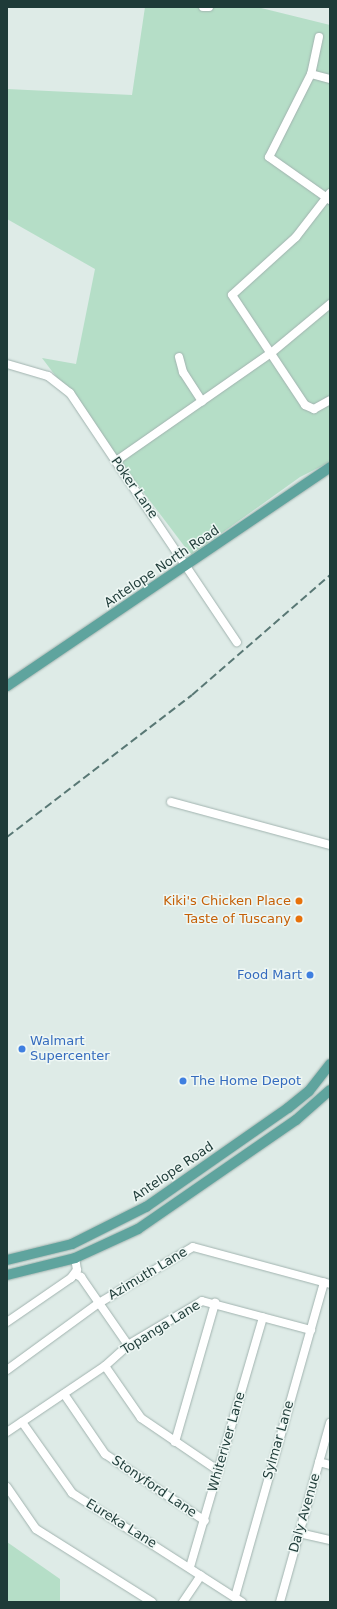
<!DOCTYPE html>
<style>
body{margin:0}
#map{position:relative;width:337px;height:1609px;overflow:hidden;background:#deebe7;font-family:"DejaVu Sans",sans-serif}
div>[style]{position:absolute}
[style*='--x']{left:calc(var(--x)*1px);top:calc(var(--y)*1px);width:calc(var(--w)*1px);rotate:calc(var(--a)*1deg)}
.green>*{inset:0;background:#b5dec7}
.roads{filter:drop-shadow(0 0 1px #a1b3af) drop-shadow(0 0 1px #a1b3af)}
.minor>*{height:8px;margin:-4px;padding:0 4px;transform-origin:4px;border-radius:4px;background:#fff}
.major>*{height:10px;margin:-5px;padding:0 5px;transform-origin:5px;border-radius:5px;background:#5fa49e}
.rail>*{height:2px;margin-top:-1px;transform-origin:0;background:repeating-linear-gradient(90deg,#587774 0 8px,transparent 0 12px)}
.dots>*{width:11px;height:11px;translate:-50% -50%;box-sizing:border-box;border:2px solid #eef7f4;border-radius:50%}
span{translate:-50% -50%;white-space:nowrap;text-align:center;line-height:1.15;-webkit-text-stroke:3px #eef7f4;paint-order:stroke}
.street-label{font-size:13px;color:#1e3b38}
.food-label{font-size:13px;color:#c56008}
.right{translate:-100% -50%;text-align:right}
.shop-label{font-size:13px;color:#366cbe}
.left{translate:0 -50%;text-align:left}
.frame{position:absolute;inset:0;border:8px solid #1e3b38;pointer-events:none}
</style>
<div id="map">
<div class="green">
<div style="clip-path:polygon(145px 7px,257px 7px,330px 25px,330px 462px,300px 477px,191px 555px,42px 358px,76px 364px,95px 269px,7px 219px,7px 89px,132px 95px)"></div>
<div style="clip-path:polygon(7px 1542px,60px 1579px,60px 1602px,7px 1602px)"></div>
</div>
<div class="roads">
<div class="minor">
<div style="--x:203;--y:7;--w:6;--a:0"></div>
<div style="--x:319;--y:37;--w:38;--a:102"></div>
<div style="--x:311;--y:74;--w:93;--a:116.8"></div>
<div style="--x:269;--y:157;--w:75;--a:35.2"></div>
<div style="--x:311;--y:74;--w:20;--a:15"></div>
<div style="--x:330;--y:193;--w:56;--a:127.7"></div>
<div style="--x:296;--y:237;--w:86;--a:137.8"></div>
<div style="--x:232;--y:295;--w:132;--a:56.4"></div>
<div style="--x:305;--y:405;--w:10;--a:24"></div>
<div style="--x:314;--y:409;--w:18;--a:-29"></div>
<div style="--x:179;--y:357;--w:16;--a:75"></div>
<div style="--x:183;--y:372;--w:35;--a:57"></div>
<div style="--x:7;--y:364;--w:43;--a:16.3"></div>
<div style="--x:48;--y:376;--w:28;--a:38"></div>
<div style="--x:70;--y:393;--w:300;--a:56.2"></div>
<div style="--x:116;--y:461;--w:189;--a:-34.9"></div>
<div style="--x:271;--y:353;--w:77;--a:-39.7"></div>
<div style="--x:171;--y:802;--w:165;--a:15.1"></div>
<div style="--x:75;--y:1274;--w:7;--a:27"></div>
<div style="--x:81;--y:1277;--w:83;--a:55.3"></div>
<div style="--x:7;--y:1322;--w:78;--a:-34.5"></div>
<div style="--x:71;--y:1278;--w:10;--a:-53"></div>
<div style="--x:77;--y:1270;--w:12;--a:-99"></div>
<div style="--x:105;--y:1366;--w:63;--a:55.3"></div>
<div style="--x:141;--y:1418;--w:94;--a:34.2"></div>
<div style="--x:7;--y:1370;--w:114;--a:-36.1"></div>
<div style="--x:99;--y:1303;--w:109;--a:-30.8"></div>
<div style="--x:193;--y:1247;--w:142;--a:15.1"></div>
<div style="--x:64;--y:1394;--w:73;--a:55.7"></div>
<div style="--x:105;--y:1454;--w:120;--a:33.8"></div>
<div style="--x:22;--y:1422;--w:87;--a:54.8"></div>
<div style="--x:72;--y:1493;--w:202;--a:32.7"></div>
<div style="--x:7;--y:1432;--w:118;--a:-34"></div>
<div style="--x:105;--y:1366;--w:31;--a:-42"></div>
<div style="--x:128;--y:1345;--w:86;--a:-30.7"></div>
<div style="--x:202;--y:1301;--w:113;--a:14.9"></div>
<div style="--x:175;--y:1442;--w:145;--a:-73.9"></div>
<div style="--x:319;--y:1462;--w:11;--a:15"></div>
<div style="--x:7;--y:1487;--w:51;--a:55.4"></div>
<div style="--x:36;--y:1529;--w:137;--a:32.2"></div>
<div style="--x:299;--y:1533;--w:32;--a:13"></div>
<div style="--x:190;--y:1567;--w:260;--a:-73.7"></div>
<div style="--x:235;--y:1597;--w:327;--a:-74.2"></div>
<div style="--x:183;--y:1602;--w:32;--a:-56"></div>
<div style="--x:280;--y:1602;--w:186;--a:-74.4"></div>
</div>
<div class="major">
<div style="--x:7;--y:686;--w:390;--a:-34.1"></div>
<div style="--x:7;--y:1260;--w:67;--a:-13.8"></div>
<div style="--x:72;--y:1244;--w:83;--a:-26.6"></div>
<div style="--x:146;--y:1207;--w:173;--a:-34.9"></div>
<div style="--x:288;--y:1108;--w:27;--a:-39"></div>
<div style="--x:309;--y:1091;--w:34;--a:-52"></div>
<div style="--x:7;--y:1275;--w:70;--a:-14"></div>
<div style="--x:75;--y:1258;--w:69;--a:-24.7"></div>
<div style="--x:138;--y:1229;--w:192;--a:-34.6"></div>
<div style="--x:296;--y:1120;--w:45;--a:-41.4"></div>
</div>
</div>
<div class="rail">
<div style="--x:7;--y:837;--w:233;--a:-37.5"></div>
<div style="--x:192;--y:695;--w:183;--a:-41"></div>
</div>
<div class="dots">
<div style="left:299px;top:901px;background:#e8710a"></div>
<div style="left:299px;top:919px;background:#e8710a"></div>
<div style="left:310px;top:975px;background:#3f7fe0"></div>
<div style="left:22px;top:1049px;background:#3f7fe0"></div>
<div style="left:183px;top:1081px;background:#3f7fe0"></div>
</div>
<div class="street-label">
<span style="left:134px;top:488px;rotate:55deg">Poker Lane</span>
<span style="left:162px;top:567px;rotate:-34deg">Antelope North Road</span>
<span style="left:173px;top:1172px;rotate:-34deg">Antelope Road</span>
<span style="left:148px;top:1274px;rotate:-31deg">Azimuth Lane</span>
<span style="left:161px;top:1328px;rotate:-32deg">Topanga Lane</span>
<span style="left:279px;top:1440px;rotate:-74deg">Sylmar Lane</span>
<span style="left:227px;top:1442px;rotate:-74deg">Whiteriver Lane</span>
<span style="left:154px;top:1487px;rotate:34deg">Stonyford Lane</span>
<span style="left:305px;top:1513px;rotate:-74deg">Daly Avenue</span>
<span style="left:121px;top:1524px;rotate:32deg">Eureka Lane</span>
</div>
<div class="food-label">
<span class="right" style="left:291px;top:901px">Kiki's Chicken Place</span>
<span class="right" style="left:291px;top:919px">Taste of Tuscany</span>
</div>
<div class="shop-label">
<span class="right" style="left:302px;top:975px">Food Mart</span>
<span class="left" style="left:30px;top:1049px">Walmart<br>Supercenter</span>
<span class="left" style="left:191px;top:1081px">The Home Depot</span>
</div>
<div class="frame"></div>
</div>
